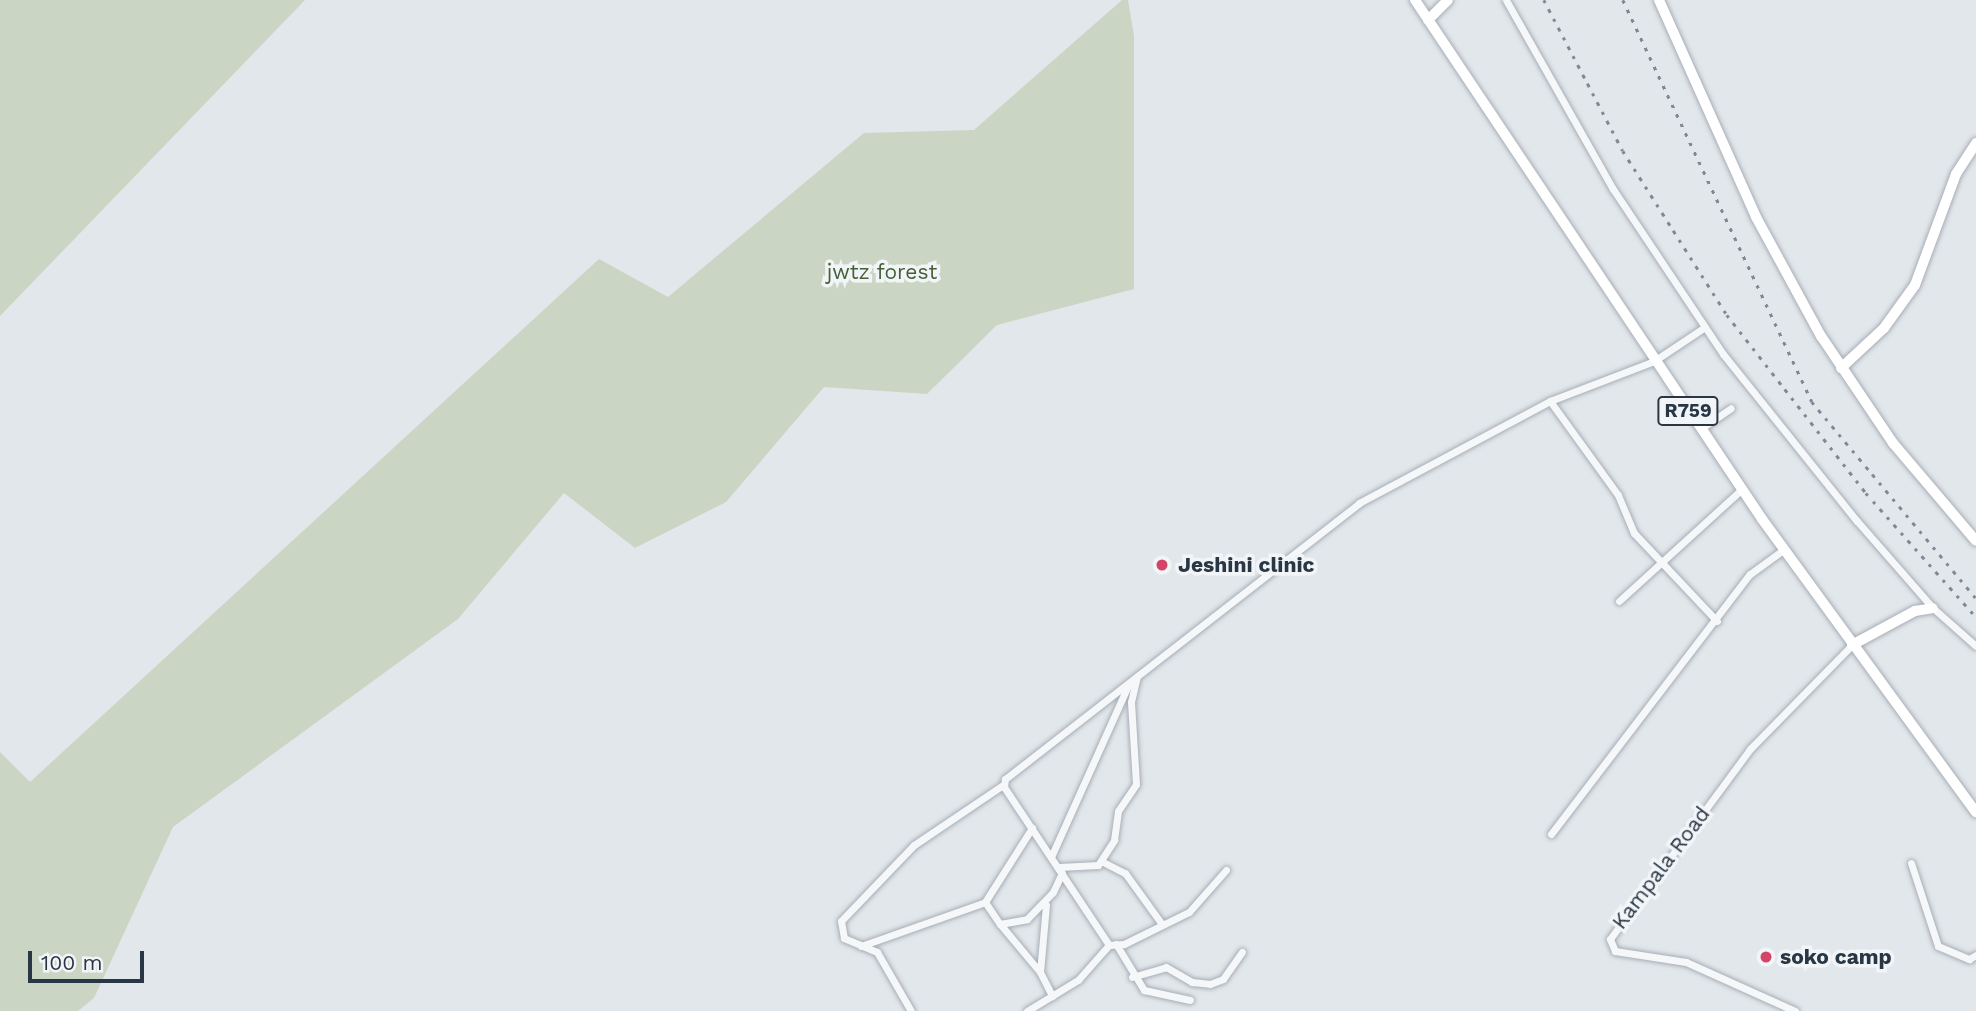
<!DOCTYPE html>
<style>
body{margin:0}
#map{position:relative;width:1976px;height:1011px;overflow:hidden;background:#e2e7eb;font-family:"Work Sans",sans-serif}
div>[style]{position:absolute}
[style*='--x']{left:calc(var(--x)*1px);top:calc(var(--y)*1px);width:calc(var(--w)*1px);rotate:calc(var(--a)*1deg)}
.green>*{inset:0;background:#cad5c3}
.roads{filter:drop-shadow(0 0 2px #a7aeb6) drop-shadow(0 0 2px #a7aeb6)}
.street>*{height:7px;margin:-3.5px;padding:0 3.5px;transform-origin:3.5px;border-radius:3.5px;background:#f5f7f9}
.secondary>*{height:10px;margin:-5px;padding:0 5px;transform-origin:5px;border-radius:5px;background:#fff}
.primary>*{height:10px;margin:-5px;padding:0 5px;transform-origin:5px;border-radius:5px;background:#fff}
.rail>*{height:2.5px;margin-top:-1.25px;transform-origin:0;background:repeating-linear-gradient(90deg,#7b8895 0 3.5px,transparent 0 10.5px)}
.dots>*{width:19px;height:19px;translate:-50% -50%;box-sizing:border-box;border:4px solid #f2f5f8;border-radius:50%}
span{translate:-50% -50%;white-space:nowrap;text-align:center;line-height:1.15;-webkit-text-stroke:7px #f2f5f8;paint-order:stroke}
.shield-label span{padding:2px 5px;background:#f2f5f8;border:2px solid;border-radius:5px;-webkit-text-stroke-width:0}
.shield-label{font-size:19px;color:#293644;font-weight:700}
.park-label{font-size:21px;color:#436036}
.poi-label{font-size:21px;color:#293644;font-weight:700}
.left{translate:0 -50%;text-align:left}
.street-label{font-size:21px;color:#293644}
.scale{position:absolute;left:28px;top:951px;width:116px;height:32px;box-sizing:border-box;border:4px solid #293644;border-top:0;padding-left:9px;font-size:21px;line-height:24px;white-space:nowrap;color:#293644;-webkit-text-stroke:5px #f2f5f8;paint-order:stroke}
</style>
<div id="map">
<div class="green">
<div style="clip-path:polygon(0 0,305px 0,0 316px)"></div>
<div style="clip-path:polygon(1122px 0,1128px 0,1134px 36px,1134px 289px,997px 325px,927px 394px,824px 387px,726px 502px,635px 548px,564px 493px,458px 619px,173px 827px,94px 998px,78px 1011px,0 1011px,0 752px,30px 782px,599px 259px,668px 297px,864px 133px,974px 130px)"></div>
</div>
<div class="roads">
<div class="street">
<div style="--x:1506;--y:0;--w:217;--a:60.5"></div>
<div style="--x:1613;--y:189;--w:198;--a:56.3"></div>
<div style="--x:1723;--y:354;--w:214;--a:51.3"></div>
<div style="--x:1857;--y:521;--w:116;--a:48.9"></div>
<div style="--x:1933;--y:608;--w:57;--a:41.5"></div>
<div style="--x:1550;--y:401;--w:116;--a:54.1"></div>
<div style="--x:1618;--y:495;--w:41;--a:67.2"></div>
<div style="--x:1634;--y:533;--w:121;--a:46.7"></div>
<div style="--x:1700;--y:429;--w:37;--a:-34"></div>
<div style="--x:1619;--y:601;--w:165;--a:-42.3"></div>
<div style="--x:1551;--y:834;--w:327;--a:-52.6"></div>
<div style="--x:1750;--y:574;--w:41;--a:-36"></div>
<div style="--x:1051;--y:857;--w:188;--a:-65.8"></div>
<div style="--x:1103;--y:862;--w:25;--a:27"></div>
<div style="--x:1125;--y:873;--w:62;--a:54.2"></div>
<div style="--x:1911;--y:863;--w:87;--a:72"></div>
<div style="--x:1938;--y:946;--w:34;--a:23"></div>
<div style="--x:1969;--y:959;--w:8;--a:-30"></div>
<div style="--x:1059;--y:867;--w:39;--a:-3"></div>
<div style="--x:1098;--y:865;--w:30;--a:-57"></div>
<div style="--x:1114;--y:840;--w:29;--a:-82"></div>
<div style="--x:1118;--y:811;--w:32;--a:-56"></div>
<div style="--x:1136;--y:784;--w:82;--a:-93.5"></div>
<div style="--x:1131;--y:702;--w:26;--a:-77"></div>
<div style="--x:985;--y:902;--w:27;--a:56"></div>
<div style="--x:1000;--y:924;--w:27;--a:-10"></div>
<div style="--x:1027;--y:919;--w:37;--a:-46"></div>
<div style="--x:1053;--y:892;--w:21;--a:-65"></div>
<div style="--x:1046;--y:905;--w:67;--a:95.1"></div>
<div style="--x:1040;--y:972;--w:27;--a:63"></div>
<div style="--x:1000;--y:924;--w:62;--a:50.2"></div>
<div style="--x:1116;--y:944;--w:54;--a:58.7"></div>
<div style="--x:1144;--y:990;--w:47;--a:12.3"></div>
<div style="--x:1109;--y:945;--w:15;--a:-4"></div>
<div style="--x:1124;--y:944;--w:72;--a:-26.2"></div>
<div style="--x:1189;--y:912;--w:56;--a:-48.6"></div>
<div style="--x:861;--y:946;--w:132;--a:-19.5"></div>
<div style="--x:985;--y:902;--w:88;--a:-57.6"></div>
<div style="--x:1132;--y:977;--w:35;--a:-16"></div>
<div style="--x:1166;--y:967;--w:30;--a:30"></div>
<div style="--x:1192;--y:982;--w:18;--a:6"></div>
<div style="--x:1210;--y:984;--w:14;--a:-21"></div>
<div style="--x:1223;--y:979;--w:33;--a:-55"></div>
<div style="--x:911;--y:1011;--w:68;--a:-120"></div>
<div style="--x:877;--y:952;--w:36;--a:-157"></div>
<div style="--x:844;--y:938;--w:17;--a:-100"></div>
<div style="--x:841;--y:921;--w:105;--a:-46.2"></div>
<div style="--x:914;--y:845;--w:107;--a:-34"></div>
<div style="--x:1027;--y:1011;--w:60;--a:-31.3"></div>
<div style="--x:1078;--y:980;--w:47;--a:-48.5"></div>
<div style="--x:1109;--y:945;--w:190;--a:-123.6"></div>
<div style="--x:1004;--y:787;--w:8;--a:-83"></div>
<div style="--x:1005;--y:779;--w:449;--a:-37.9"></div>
<div style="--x:1359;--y:503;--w:217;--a:-28.1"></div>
<div style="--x:1550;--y:401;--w:111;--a:-21"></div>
<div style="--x:1654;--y:361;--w:61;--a:-33.7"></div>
<div style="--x:1795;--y:1011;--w:120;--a:-155.8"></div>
<div style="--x:1686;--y:962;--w:72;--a:-171.2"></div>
<div style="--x:1615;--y:951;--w:13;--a:-113"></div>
<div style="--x:1610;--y:939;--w:236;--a:-53.6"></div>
<div style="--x:1750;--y:749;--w:146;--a:-45.6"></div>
</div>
<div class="secondary">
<div style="--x:1659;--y:0;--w:238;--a:65.9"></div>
<div style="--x:1756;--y:217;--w:136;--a:61.4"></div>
<div style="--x:1821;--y:336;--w:129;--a:56.1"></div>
<div style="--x:1893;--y:443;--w:128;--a:49.7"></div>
<div style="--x:1428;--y:20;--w:28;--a:-45"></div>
<div style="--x:1841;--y:368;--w:59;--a:-42.9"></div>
<div style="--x:1884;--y:328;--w:53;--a:-54.2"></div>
<div style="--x:1915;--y:285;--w:118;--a:-69.7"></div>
<div style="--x:1956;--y:174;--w:37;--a:-57"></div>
<div style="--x:1852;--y:645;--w:72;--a:-28.4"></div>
<div style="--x:1915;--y:611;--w:18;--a:-9"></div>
</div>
<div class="primary">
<div style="--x:1415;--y:0;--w:624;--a:56.23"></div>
<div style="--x:1762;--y:519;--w:363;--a:53.9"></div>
</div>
</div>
<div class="rail">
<div style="--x:1544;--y:0;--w:170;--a:62.4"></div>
<div style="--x:1623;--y:151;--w:194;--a:57.6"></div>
<div style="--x:1727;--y:315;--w:226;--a:52"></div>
<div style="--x:1866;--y:493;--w:166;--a:48.4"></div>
<div style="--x:1623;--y:0;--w:444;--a:64.8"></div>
<div style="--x:1812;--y:402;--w:256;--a:50.1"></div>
</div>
<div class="dots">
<div style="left:1162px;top:565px;background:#d44469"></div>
<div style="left:1766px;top:957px;background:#d44469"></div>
</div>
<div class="shield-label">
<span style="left:1688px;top:411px">R759</span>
</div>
<div class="park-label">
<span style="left:882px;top:272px">jwtz forest</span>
</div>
<div class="poi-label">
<span class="left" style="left:1178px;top:565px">Jeshini clinic</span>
<span class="left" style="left:1780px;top:957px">soko camp</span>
</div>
<div class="street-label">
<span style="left:1661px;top:868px;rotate:-53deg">Kampala Road</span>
</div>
<div class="scale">100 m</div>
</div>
